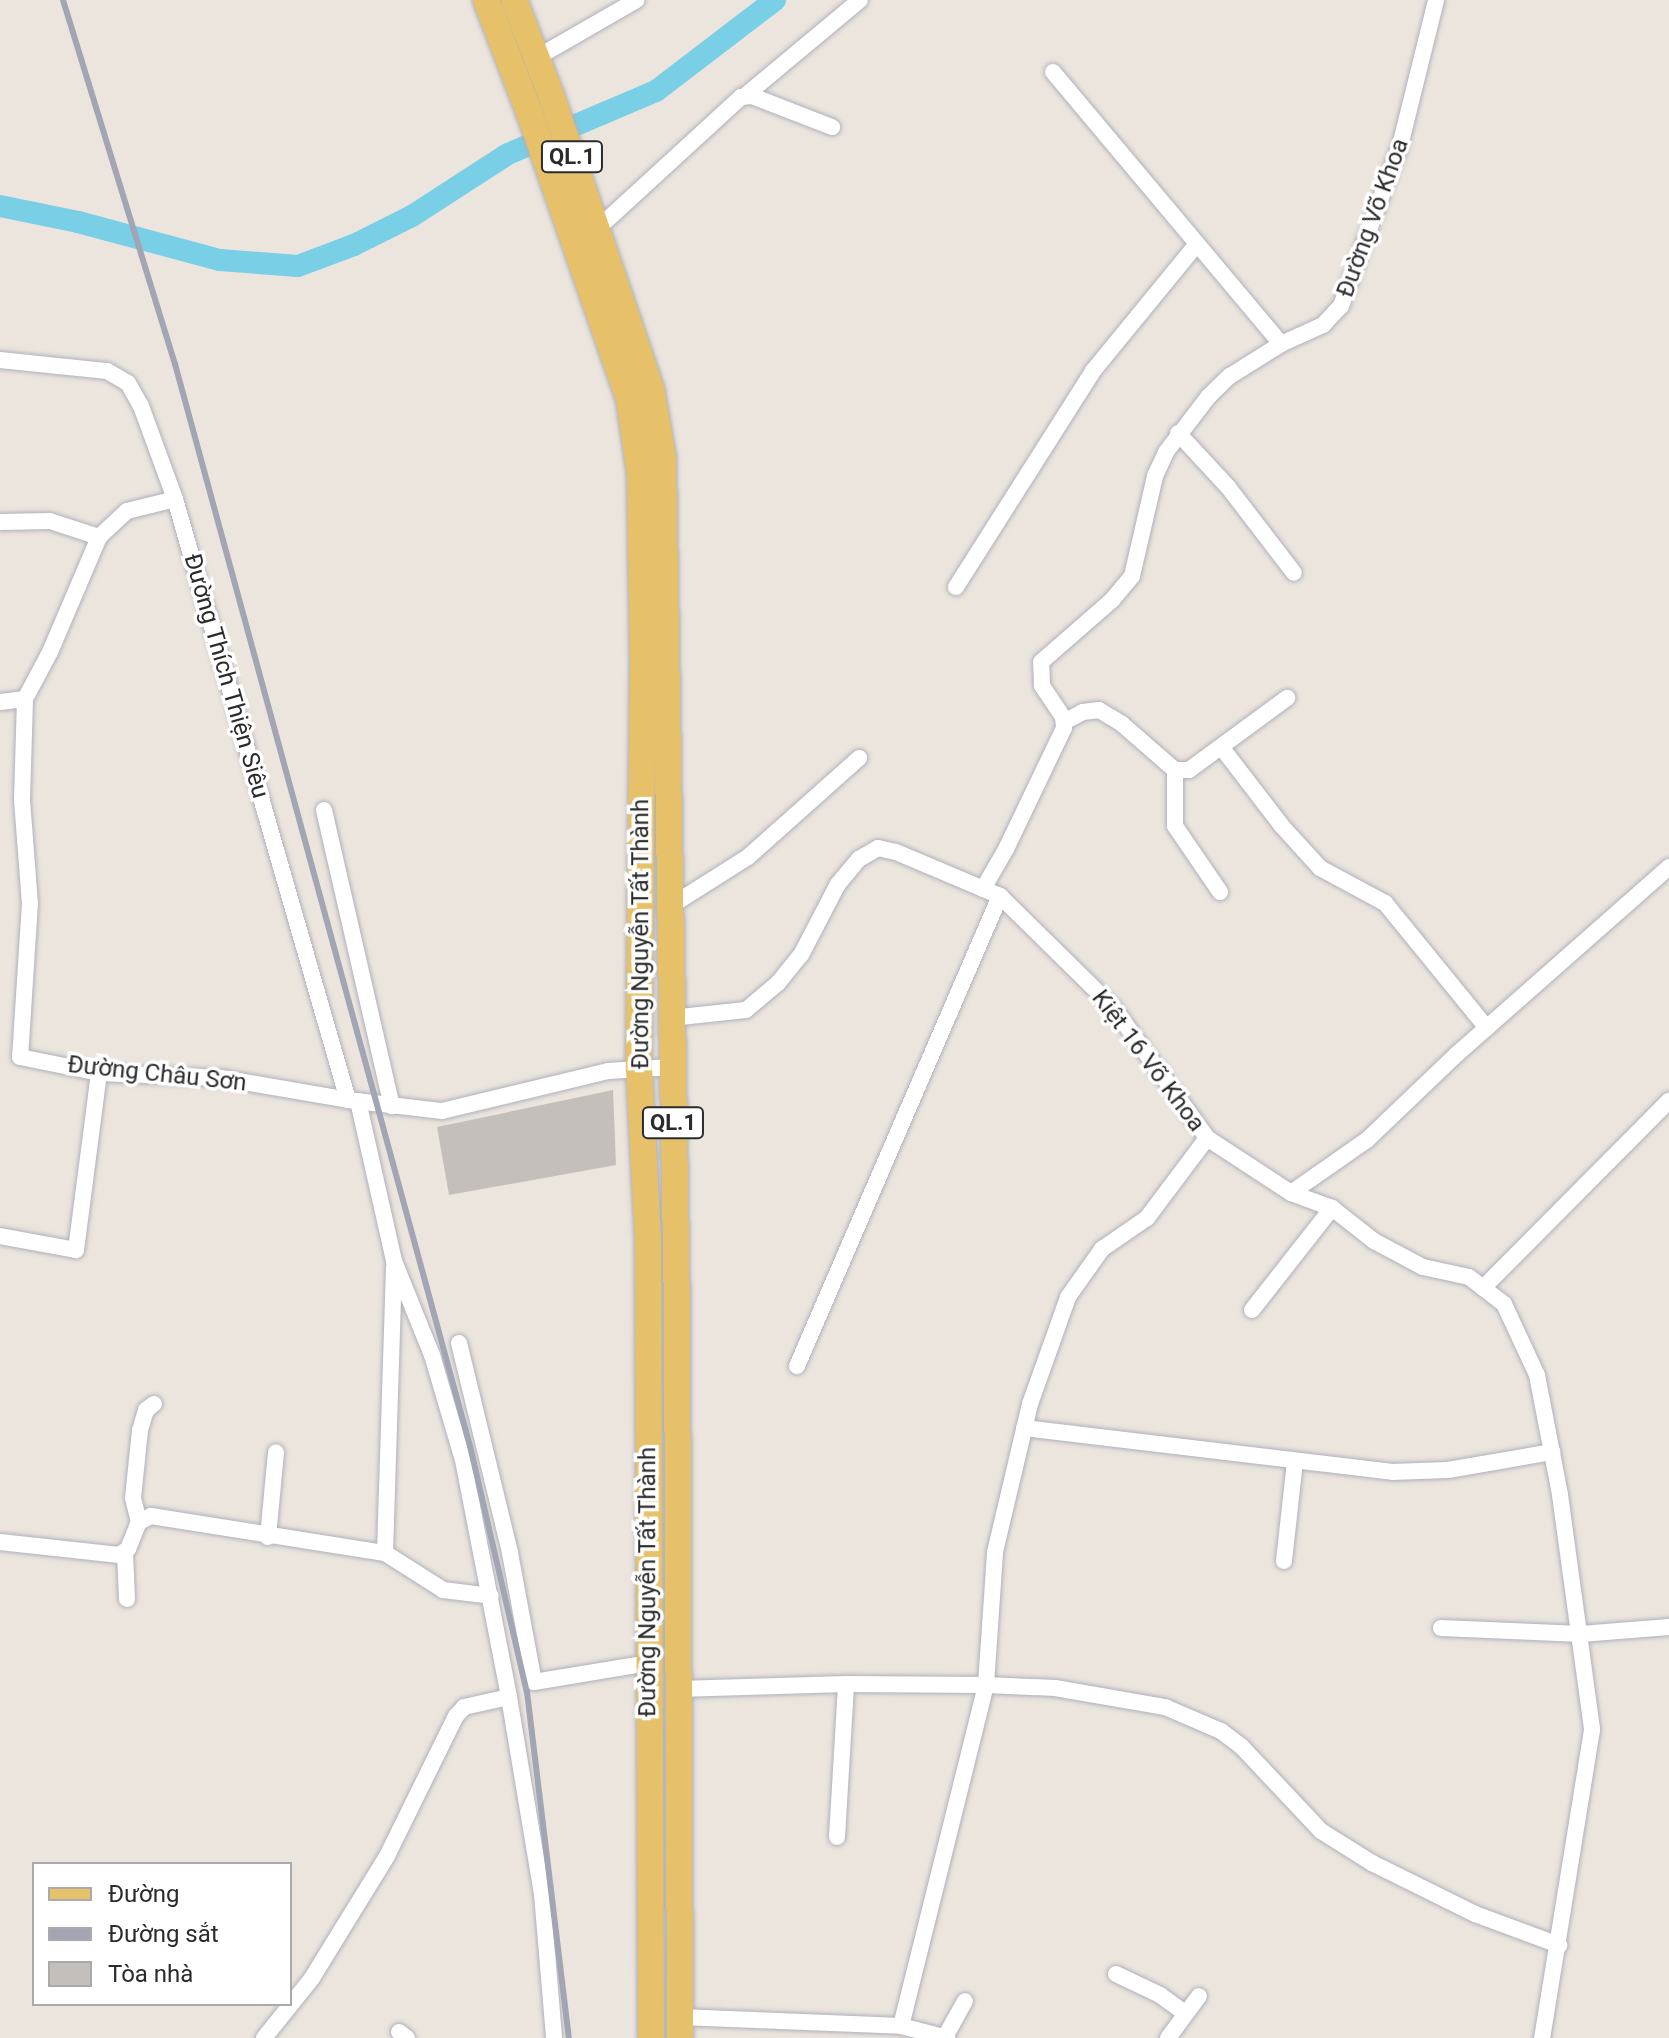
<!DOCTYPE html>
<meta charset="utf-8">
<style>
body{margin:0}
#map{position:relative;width:1669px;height:2038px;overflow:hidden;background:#ece5de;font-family:Roboto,sans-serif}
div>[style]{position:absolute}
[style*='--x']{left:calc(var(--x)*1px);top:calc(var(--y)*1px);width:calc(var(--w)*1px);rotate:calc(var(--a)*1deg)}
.canal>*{height:22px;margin:-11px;padding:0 11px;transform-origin:11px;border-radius:11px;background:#79cfe6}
.building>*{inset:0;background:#c4bfbb}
.roads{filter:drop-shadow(0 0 2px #afb1ba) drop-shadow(0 0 2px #afb1ba)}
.minor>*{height:16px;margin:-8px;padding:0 8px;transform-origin:8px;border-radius:8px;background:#fff}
.primary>*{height:26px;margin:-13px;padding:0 13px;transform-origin:13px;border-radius:13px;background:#e6c169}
.rail>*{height:6px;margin:-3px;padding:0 3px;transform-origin:3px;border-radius:3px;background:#a1a5b4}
span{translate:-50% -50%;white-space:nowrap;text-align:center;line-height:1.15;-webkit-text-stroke:7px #fff;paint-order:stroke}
.shield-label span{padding:2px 6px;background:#fff;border:2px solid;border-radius:6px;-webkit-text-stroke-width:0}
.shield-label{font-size:22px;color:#2b2b2b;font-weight:700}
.street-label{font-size:24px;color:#2b2b2b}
.legend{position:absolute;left:32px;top:1862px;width:260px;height:144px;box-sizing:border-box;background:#fff;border:2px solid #aaa;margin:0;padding:10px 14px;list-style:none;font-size:24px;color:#2b2b2b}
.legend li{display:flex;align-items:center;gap:16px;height:40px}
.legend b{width:40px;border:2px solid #aaa}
</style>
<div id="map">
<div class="canal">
<div style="--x:0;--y:206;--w:80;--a:11.6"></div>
<div style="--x:78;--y:222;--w:147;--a:15"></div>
<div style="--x:220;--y:260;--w:78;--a:4.4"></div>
<div style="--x:298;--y:266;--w:60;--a:-20.6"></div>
<div style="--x:354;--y:245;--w:65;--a:-26.6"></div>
<div style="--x:412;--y:216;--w:114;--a:-32.9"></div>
<div style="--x:508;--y:154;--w:161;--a:-23.1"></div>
<div style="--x:656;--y:91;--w:150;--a:-37.4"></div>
</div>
<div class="building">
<div style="clip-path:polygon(613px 1090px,616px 1165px,449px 1195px,437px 1127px)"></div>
</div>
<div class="roads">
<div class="minor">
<div style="--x:536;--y:58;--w:116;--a:-29.9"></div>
<div style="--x:1053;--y:72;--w:355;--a:50"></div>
<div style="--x:746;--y:95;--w:148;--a:-39.8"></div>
<div style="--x:596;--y:230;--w:197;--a:-42.5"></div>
<div style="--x:741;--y:97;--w:11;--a:-5"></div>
<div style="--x:752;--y:96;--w:86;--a:21.2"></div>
<div style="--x:0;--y:360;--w:108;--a:5.9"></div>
<div style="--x:107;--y:371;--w:24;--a:30"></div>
<div style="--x:128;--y:383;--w:26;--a:61"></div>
<div style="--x:141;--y:406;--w:99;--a:69.9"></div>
<div style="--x:175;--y:499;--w:625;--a:73.94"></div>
<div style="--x:1178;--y:433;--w:74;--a:47.2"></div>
<div style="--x:1228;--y:487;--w:108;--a:52.5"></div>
<div style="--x:0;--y:522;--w:50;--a:-1.1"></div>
<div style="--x:50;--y:521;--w:52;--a:18.1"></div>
<div style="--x:956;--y:587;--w:256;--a:-57.6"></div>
<div style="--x:1093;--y:371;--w:164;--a:-50.7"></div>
<div style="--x:25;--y:699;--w:53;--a:-62"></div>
<div style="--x:50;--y:652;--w:125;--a:-66.9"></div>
<div style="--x:99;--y:537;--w:38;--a:-43"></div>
<div style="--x:127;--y:511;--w:49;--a:-14"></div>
<div style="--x:0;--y:702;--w:25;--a:-7"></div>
<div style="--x:25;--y:699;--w:101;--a:91.7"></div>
<div style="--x:22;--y:800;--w:103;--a:85.6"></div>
<div style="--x:30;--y:903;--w:154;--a:93.7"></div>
<div style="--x:20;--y:1057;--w:81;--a:11.4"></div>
<div style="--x:99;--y:1073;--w:122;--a:2.3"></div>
<div style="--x:221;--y:1078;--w:129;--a:9.8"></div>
<div style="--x:348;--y:1100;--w:95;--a:6.7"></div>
<div style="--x:442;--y:1111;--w:171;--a:-13.5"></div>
<div style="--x:608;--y:1071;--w:64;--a:-3.6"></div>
<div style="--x:1064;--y:722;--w:21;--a:-28"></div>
<div style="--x:1083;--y:712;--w:16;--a:-7"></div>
<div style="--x:1099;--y:710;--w:27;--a:31"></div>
<div style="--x:1122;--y:724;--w:70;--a:41"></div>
<div style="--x:1175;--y:770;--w:14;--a:0"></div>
<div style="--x:1189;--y:770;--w:122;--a:-36.3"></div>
<div style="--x:1222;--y:748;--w:97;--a:52.5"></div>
<div style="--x:1281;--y:825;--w:58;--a:47.8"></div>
<div style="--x:1320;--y:868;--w:74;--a:28.3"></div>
<div style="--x:1385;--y:903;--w:161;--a:50.8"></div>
<div style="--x:1175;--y:770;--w:56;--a:90"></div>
<div style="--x:1175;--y:826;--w:80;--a:55.7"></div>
<div style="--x:324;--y:810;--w:304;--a:77.1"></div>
<div style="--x:983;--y:889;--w:46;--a:-60.1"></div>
<div style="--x:1006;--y:849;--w:134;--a:-64.4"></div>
<div style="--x:1064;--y:728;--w:11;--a:-95"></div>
<div style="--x:1063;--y:717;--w:37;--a:-124"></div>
<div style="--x:1042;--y:686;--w:24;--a:-92"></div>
<div style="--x:1041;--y:662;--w:94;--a:-41.1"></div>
<div style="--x:1112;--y:600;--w:31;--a:-50"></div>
<div style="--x:1132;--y:576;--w:103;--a:-77"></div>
<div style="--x:1155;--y:476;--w:26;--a:-65"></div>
<div style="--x:1166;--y:452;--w:71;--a:-52.5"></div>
<div style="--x:1209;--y:396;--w:29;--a:-44"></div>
<div style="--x:1230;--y:376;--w:60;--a:-32.1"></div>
<div style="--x:1281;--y:344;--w:46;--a:-24.3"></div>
<div style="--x:1323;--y:325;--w:26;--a:-47"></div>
<div style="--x:1341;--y:306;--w:171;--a:-69.8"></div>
<div style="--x:1400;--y:146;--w:150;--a:-76.1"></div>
<div style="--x:669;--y:907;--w:93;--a:-32.3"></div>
<div style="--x:748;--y:857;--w:149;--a:-41.7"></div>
<div style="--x:671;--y:1018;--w:75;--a:-6.1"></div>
<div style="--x:746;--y:1010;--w:42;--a:-40.2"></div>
<div style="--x:778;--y:983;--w:36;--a:-51"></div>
<div style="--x:801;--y:955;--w:80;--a:-62.5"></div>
<div style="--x:838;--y:884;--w:33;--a:-50"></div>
<div style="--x:859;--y:859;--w:22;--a:-30"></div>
<div style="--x:878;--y:848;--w:18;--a:13"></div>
<div style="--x:896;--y:852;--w:113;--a:22.9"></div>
<div style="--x:1000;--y:896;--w:158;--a:44.5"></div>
<div style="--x:1113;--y:1007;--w:161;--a:54.3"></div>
<div style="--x:1207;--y:1138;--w:100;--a:33.2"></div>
<div style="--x:1291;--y:1193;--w:44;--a:20.1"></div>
<div style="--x:1332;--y:1208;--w:53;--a:38.2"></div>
<div style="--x:1374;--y:1241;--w:55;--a:28"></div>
<div style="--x:1423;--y:1267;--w:47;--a:12.3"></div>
<div style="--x:1469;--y:1277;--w:44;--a:37.6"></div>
<div style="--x:1504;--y:1304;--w:78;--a:65.1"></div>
<div style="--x:1537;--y:1375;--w:122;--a:79.1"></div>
<div style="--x:1560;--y:1495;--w:237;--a:82.2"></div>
<div style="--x:1592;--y:1730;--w:312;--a:99.2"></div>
<div style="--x:358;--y:1101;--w:164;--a:77.3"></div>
<div style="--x:394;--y:1261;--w:101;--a:68"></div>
<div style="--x:432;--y:1355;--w:109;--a:73.6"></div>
<div style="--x:463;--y:1460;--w:241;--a:79"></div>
<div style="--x:509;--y:1697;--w:200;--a:80.5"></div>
<div style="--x:542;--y:1894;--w:144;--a:85.2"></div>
<div style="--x:1291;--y:1193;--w:94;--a:-35"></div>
<div style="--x:1368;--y:1139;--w:123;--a:-43.7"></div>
<div style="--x:1457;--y:1054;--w:283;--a:-41.4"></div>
<div style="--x:0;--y:1236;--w:77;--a:10.4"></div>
<div style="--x:76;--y:1250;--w:178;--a:-82.6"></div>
<div style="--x:1483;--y:1288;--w:264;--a:-45.2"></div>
<div style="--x:1252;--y:1310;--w:130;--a:-51.9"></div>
<div style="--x:459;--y:1343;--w:216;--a:76.3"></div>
<div style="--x:510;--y:1553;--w:131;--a:79.5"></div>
<div style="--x:534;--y:1682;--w:117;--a:-9.4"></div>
<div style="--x:797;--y:1366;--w:512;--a:-66.64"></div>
<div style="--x:1024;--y:1428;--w:371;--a:6.8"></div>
<div style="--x:1392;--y:1472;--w:56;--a:-2"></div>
<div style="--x:1448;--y:1470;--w:106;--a:-9.8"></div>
<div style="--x:139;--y:1522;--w:25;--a:-104"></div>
<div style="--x:133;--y:1498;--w:68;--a:-84.1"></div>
<div style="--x:140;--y:1430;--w:21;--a:-73"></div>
<div style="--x:146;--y:1410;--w:10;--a:-37"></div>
<div style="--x:268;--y:1537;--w:85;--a:-84.6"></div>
<div style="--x:0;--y:1542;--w:120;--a:6.2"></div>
<div style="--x:119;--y:1555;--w:11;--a:-34"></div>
<div style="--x:128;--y:1549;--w:29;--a:-68"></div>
<div style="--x:139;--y:1522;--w:13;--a:-27"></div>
<div style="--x:151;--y:1516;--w:237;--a:9"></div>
<div style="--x:385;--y:1553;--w:69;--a:32.5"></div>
<div style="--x:443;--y:1590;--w:48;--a:7.1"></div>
<div style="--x:125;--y:1553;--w:46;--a:87.5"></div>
<div style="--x:385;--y:1553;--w:286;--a:-88.2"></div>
<div style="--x:1284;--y:1561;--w:101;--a:-83.7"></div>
<div style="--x:1441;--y:1628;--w:140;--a:2.5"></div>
<div style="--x:1581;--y:1634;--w:88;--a:-4.5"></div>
<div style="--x:678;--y:1689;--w:168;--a:-1.7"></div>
<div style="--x:846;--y:1684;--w:140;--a:0.4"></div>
<div style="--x:986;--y:1685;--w:69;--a:2.5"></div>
<div style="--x:1055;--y:1688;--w:112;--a:9.8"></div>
<div style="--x:1165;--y:1707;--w:61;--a:23.2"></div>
<div style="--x:1221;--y:1731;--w:25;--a:37"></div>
<div style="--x:1241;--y:1746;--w:117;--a:46.7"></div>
<div style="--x:1321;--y:1831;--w:60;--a:32.1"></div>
<div style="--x:1372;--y:1863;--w:115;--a:26.3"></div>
<div style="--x:1475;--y:1914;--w:90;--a:20.3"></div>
<div style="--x:837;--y:1837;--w:153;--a:-86.6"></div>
<div style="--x:1116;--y:1974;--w:49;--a:25.5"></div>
<div style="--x:1160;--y:1995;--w:31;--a:36"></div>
<div style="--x:680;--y:2017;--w:221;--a:2.3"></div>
<div style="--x:901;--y:2026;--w:48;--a:14.6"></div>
<div style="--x:901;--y:2026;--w:351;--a:-76"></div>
<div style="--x:986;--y:1685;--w:133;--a:-86.1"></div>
<div style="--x:995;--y:1552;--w:152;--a:-76.7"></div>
<div style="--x:1030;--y:1404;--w:114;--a:-70.4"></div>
<div style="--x:1068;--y:1297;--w:59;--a:-54.7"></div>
<div style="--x:1102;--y:1249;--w:55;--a:-34.6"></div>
<div style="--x:1147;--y:1218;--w:100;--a:-53.1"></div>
<div style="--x:399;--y:2032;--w:10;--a:37"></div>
<div style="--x:945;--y:2037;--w:41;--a:-60.9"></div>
<div style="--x:264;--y:2038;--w:77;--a:-51.3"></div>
<div style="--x:312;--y:1978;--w:143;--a:-58.4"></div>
<div style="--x:387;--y:1856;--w:156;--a:-63.8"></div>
<div style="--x:456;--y:1716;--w:12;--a:-48"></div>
<div style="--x:464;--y:1707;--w:46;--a:-12.5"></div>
<div style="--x:1168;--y:2038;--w:52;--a:-53.6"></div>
</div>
<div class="primary">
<div style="--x:486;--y:0;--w:120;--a:69"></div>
<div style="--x:529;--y:112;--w:304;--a:70.8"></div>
<div style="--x:629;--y:399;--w:76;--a:81.7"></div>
<div style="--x:640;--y:474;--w:183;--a:89.1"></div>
<div style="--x:643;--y:657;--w:411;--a:90.6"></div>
<div style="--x:639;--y:1068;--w:174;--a:87"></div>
<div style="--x:648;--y:1242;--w:796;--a:89.78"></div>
<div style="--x:514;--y:0;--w:102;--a:68.7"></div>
<div style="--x:551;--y:95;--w:310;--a:71.2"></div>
<div style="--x:651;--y:388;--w:71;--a:80.3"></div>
<div style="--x:663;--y:458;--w:853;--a:89.06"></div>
<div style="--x:677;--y:1311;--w:727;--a:89.76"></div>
</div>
</div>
<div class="rail">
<div style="--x:63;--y:0;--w:381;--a:72.9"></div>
<div style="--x:175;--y:364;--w:1121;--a:74.75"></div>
<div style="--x:470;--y:1446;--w:253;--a:77"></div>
<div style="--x:527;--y:1692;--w:349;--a:83.1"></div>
</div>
<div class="shield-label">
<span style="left:572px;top:157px">QL.1</span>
<span style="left:673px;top:1123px">QL.1</span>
</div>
<div class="street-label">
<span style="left:1373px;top:218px;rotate:-70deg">Đường Võ Khoa</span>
<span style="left:226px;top:676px;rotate:74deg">Đường Thích Thiện Siêu</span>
<span style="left:641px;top:934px;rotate:-90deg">Đường Nguyễn Tất Thành</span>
<span style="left:1148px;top:1061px;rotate:53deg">Kiệt 16 Võ Khoa</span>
<span style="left:157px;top:1074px;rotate:6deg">Đường Châu Sơn</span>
<span style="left:648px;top:1582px;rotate:-90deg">Đường Nguyễn Tất Thành</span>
</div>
<ul class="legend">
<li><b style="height:10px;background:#e6c169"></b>Đường</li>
<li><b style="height:10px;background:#a1a5b4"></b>Đường sắt</li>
<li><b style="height:22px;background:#c4bfbb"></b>Tòa nhà</li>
</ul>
</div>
